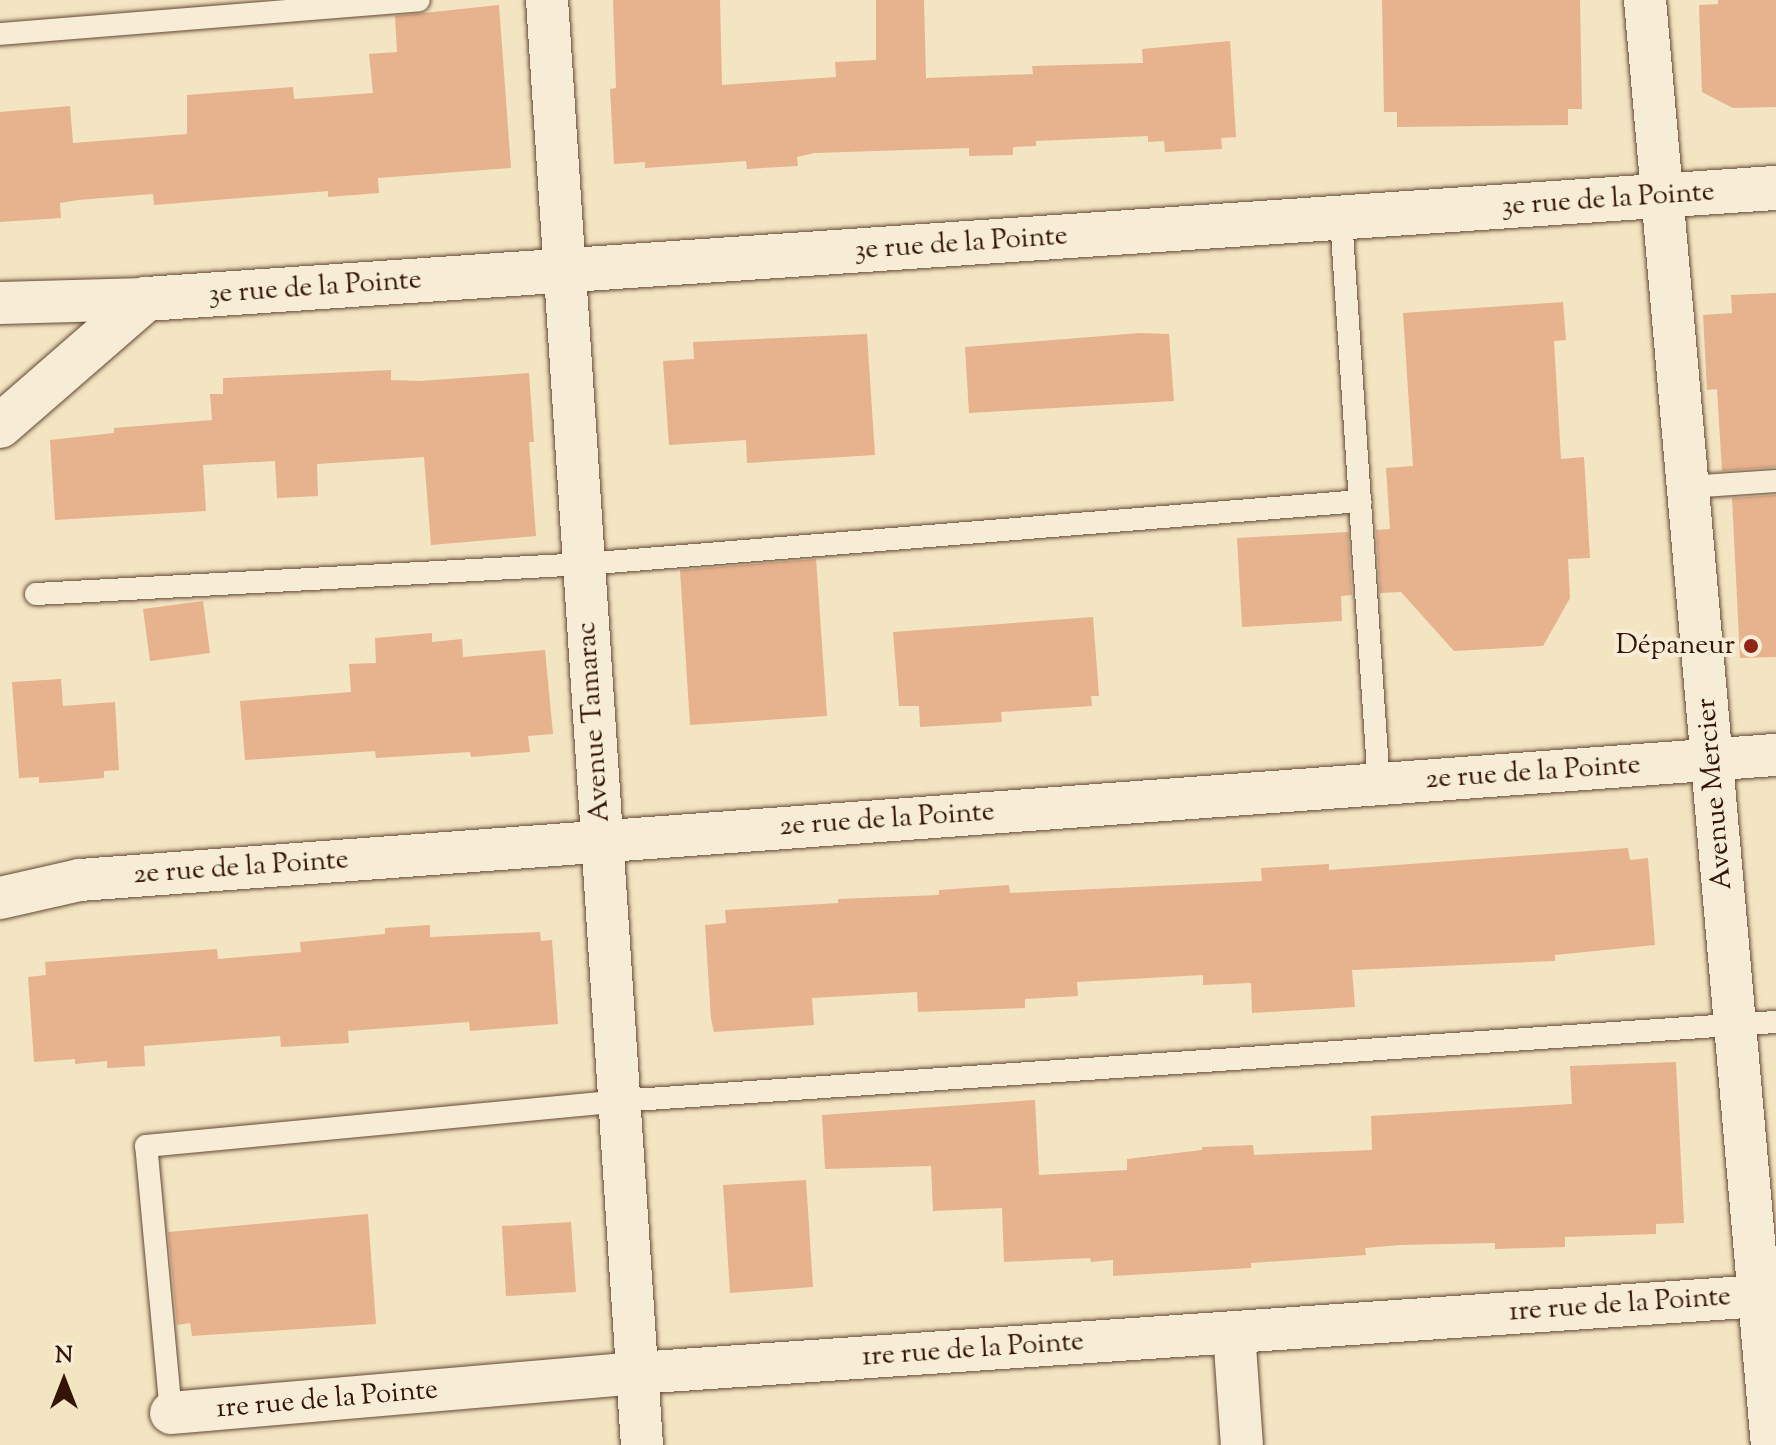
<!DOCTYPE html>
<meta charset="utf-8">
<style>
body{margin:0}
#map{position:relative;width:1776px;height:1445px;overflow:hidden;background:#f3e4c2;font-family:"Sorts Mill Goudy",serif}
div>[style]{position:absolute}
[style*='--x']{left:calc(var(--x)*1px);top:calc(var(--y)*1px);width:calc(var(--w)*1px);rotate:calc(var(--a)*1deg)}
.building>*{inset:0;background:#e7b28e}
.roads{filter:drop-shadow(0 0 2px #644834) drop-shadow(0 0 2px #644834)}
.service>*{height:22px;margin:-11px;padding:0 11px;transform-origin:11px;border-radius:11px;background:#f7edd7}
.minor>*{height:42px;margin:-21px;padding:0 21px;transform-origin:21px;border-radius:21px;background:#f7edd7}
.tertiary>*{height:44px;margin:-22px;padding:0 22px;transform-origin:22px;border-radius:22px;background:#f7edd7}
.dots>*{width:22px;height:22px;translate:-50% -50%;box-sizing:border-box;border:4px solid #f7edd7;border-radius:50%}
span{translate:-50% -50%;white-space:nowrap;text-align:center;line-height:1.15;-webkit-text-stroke:8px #f7edd7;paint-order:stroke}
.street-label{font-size:28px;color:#341404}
.poi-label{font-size:28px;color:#341404}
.right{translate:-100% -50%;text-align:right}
.north{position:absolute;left:24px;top:1341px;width:80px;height:80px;-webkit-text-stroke:6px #f7edd7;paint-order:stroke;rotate:0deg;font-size:22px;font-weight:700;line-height:32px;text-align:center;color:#341404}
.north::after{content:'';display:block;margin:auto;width:28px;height:36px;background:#341404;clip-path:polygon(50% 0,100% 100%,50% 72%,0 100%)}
</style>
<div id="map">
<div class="building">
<div style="clip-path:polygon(613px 0,720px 0,722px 85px,836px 77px,835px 62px,876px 60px,876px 0,924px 0,926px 78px,1033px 74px,1032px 66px,1143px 63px,1142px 49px,1230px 41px,1236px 137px,1221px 138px,1222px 149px,1165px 152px,1164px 141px,1148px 142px,1148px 136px,1036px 141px,1036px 146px,1013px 147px,1013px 155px,969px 156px,969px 148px,814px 153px,797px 157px,798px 166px,747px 169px,746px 161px,645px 168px,645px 162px,614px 164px,610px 89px,616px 88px)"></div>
<div style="clip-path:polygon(1382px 0,1580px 0,1582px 109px,1568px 109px,1568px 125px,1397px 127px,1397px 112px,1384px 112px)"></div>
<div style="clip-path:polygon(1718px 0,1776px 0,1776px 107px,1733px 108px,1702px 92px,1699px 5px,1718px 4px)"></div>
<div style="clip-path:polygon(499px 5px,511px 168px,378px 178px,379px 193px,328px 197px,328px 191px,154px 205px,153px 194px,78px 200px,60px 203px,61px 218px,0 222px,0 112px,70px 106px,73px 143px,187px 134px,187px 95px,293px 87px,294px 99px,373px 93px,369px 54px,397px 52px,395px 16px)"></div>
<div style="clip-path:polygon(1776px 293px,1776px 467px,1722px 471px,1717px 389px,1707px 390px,1703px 315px,1732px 313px,1731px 295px)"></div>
<div style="clip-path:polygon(1563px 302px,1566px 340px,1554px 341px,1561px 459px,1584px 457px,1590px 558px,1568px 559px,1570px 598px,1543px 646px,1454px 651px,1401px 592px,1380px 593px,1376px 530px,1390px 529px,1386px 468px,1413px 466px,1403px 313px)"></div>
<div style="clip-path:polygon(1140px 333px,1169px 334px,1174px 401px,969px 413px,965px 347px)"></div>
<div style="clip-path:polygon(867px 334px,875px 455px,747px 463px,746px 440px,669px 445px,663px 361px,694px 359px,693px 342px)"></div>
<div style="clip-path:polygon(391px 370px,391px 380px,420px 381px,529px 373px,534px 442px,529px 442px,536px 536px,431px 545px,424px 457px,317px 464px,318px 496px,277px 498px,275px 461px,203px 465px,206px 511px,55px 520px,50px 440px,114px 433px,114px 428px,212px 420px,210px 394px,223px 394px,223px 378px)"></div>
<div style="clip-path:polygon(1776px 495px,1776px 657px,1740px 658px,1732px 498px)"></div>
<div style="clip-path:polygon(1348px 532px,1352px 595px,1341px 596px,1342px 621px,1242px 627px,1237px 538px)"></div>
<div style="clip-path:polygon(816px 559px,827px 716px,690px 725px,680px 570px)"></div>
<div style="clip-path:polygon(203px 601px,210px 653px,150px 661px,143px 609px)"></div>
<div style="clip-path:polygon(1093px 617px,1099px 696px,1091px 696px,1092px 706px,1001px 712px,1002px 722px,920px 727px,919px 706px,899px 706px,893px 632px)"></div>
<div style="clip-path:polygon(432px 633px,432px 642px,462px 639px,463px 657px,545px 650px,553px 734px,528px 736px,530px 752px,471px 757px,470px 752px,376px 758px,375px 751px,245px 760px,240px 701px,351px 692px,349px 664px,376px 663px,375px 638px)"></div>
<div style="clip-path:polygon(61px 679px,63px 706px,115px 702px,119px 770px,104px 771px,104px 778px,70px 781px,39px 783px,39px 777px,19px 778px,12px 682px)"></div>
<div style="clip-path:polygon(1628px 848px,1630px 860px,1648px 858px,1655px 945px,1555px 955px,1555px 961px,1352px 970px,1355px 1007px,1252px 1013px,1251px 983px,1203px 985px,1203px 975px,1077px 982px,1078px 996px,1025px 999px,1025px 1008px,918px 1012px,917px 992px,812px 998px,814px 1025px,714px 1032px,711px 1019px,705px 925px,726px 923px,725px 910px,838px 903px,838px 899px,939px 895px,939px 890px,1009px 885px,1010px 893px,1262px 881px,1261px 868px,1329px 864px,1329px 870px)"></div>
<div style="clip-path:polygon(430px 925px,430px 937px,540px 932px,541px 941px,552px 940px,558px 1024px,470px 1031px,469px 1022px,348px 1031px,349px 1043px,281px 1047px,280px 1036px,144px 1046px,145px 1066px,107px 1068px,107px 1061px,75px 1064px,75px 1059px,34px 1062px,28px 977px,46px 975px,45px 962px,217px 949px,218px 959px,301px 952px,300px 942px,385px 934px,385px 928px)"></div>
<div style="clip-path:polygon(1676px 1062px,1684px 1223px,1656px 1224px,1656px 1234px,1565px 1237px,1565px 1247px,1495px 1249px,1495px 1243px,1400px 1245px,1365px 1248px,1366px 1255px,1251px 1263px,1251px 1268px,1113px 1276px,1113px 1260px,1091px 1262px,1090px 1258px,1004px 1262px,1002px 1208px,933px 1211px,931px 1166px,825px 1169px,822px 1115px,1035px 1100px,1039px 1175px,1127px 1170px,1127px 1159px,1202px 1150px,1202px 1147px,1253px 1145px,1254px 1155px,1372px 1150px,1371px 1116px,1572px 1104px,1570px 1066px)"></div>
<div style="clip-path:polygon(806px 1180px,813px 1287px,730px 1293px,723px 1185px)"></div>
<div style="clip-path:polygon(368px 1214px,376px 1324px,192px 1336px,190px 1323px,177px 1325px,168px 1232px)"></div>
<div style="clip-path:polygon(571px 1222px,576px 1292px,506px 1296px,502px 1226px)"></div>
</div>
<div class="roads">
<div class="service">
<div style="--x:0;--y:34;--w:420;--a:-4.6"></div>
<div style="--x:1341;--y:218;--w:568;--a:86.17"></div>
<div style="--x:1688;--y:487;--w:88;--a:-3.9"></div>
<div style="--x:36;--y:594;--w:549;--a:-3.13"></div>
<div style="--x:584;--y:564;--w:779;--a:-4.64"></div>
<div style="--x:171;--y:1413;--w:268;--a:-95.3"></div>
<div style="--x:146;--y:1146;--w:475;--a:-5.4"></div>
<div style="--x:619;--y:1101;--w:1160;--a:-3.91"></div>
</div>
<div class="minor">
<div style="--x:547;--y:0;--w:1448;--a:86.24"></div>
<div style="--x:1645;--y:0;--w:1451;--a:84.98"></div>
<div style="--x:0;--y:303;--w:146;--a:-1.6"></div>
<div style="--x:0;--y:898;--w:82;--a:-12.7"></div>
<div style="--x:80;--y:880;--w:1701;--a:-4.22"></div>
<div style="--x:1234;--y:1332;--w:113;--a:86"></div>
<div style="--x:171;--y:1413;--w:468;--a:-4.9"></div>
<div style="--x:637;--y:1373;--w:1142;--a:-3.92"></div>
</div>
<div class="tertiary">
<div style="--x:0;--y:426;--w:194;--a:-41"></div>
<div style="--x:146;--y:299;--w:1634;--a:-3.9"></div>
</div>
</div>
<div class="dots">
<div style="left:1751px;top:646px;background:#8f2418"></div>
</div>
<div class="street-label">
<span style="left:1608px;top:200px;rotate:-4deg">3e rue de la Pointe</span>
<span style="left:961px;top:244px;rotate:-4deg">3e rue de la Pointe</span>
<span style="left:315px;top:288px;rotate:-4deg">3e rue de la Pointe</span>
<span style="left:594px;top:722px;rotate:-94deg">Avenue Tamarac</span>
<span style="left:1533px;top:773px;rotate:-4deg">2e rue de la Pointe</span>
<span style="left:1715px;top:794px;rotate:-95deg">Avenue Mercier</span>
<span style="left:887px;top:820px;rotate:-4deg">2e rue de la Pointe</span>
<span style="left:241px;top:868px;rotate:-4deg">2e rue de la Pointe</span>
<span style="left:1620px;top:1305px;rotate:-4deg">1re rue de la Pointe</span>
<span style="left:973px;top:1350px;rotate:-4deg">1re rue de la Pointe</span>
<span style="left:327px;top:1400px;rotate:-5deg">1re rue de la Pointe</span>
</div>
<div class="poi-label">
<span class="right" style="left:1735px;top:646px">Dépaneur</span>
</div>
<div class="north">N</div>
</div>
